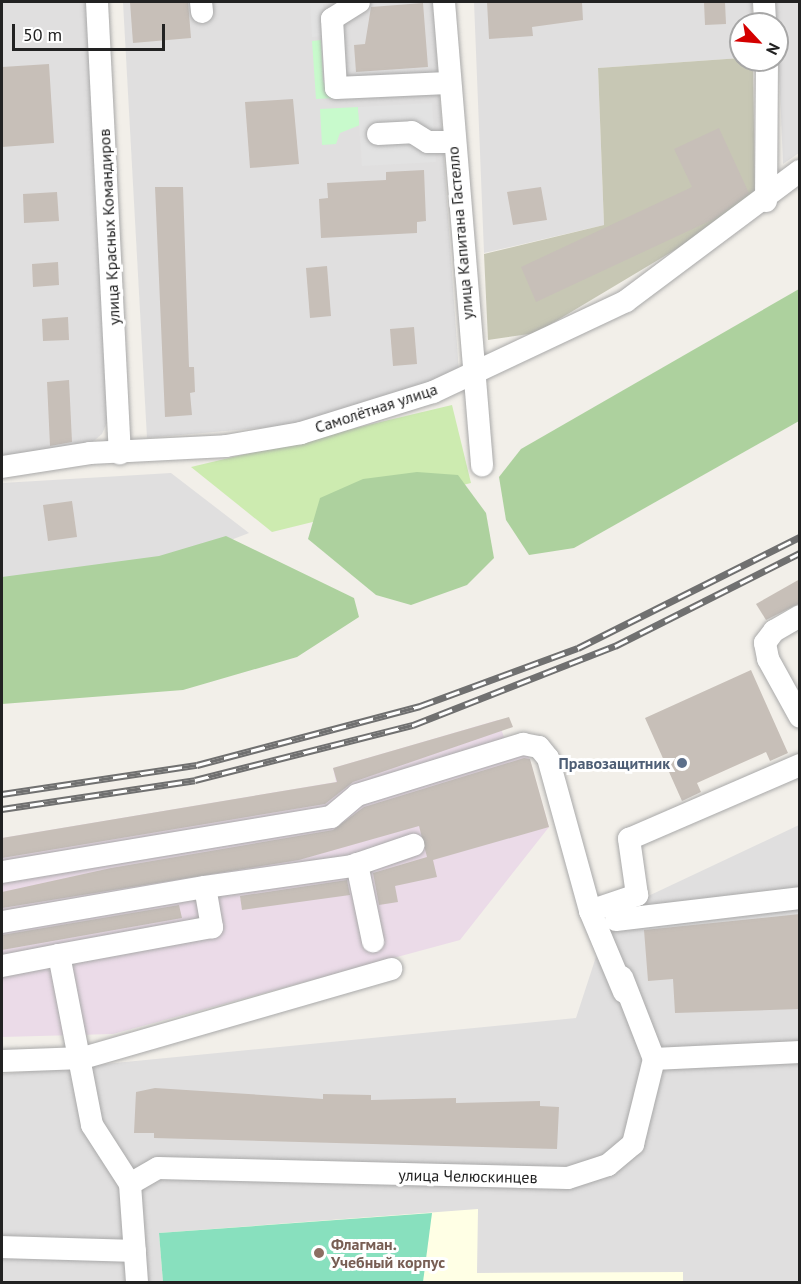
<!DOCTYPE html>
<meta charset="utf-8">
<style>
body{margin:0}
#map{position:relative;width:801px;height:1284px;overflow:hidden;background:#f2efe9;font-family:"PT Sans",sans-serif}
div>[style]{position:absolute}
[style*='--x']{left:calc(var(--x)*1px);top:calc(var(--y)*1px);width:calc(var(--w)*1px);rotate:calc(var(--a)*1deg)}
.residential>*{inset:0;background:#e0dfdf}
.industrial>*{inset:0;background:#ebdbe8}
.education>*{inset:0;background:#ffffe5}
.construction>*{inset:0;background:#c7c7b4}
.grass>*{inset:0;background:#cdebb0}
.forest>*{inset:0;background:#add19e}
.park>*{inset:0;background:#c8facc}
.pitch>*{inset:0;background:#88e0be}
.parking>*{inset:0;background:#e2e2e2}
.building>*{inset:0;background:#c7bfb8}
.roads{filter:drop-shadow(0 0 2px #a9a9a9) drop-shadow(0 0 2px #a9a9a9)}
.minor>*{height:22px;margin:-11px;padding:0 11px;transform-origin:11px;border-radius:11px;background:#fff}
.rail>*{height:7px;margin-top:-3.5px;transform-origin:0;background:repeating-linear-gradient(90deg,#fff 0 14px,#707070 0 28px);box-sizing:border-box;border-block:2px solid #707070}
.dots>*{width:16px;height:16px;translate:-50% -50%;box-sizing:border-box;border:3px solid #fff;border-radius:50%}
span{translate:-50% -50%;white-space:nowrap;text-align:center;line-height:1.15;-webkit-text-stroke:6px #fff;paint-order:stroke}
.street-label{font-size:16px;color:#222}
.service-label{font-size:16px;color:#4e5e75;font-weight:700}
.right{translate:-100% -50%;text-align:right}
.education-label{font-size:16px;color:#785e54;font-weight:700}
.left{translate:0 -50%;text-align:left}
.frame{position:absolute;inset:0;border:3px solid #222;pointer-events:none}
.north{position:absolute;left:729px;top:12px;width:60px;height:60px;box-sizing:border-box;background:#fff;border:2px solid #a7a7a7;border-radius:50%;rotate:116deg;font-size:16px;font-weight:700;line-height:24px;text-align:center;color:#222}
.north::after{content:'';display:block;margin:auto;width:21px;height:27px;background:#d40000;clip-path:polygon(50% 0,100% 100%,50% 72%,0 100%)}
.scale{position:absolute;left:12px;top:24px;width:153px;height:27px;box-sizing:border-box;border:3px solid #222;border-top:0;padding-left:8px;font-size:18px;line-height:21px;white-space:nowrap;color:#222;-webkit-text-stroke:4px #fff;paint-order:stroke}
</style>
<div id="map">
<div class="residential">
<div style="clip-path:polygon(2px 2px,88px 2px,109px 418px,102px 434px,89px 445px,2px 459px)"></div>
<div style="clip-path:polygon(123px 2px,433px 2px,459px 373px,293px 425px,147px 438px)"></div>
<div style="clip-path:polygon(474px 2px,752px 2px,752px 24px,741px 24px,741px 58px,598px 68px,604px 225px,484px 253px)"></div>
<div style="clip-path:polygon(771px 2px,799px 2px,799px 153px,783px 164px,777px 24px)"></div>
<div style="clip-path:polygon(171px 473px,249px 533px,135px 577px,2px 591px,2px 483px)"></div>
<div style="clip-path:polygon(799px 825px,799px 1282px,2px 1282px,2px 1074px,576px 1018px,610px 914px)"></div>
</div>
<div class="industrial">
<div style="clip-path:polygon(498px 720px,505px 740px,528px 753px,549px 827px,460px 940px,113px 1034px,2px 1037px,2px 838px,336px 782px,333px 768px)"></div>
</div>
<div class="education">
<div style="clip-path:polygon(478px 1209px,477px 1273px,683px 1272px,683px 1282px,163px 1282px,159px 1233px)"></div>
</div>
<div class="construction">
<div style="clip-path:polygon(741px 58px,753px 60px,755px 202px,536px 333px,488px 340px,484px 254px,604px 225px,598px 68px)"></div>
</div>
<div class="grass">
<div style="clip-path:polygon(452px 405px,471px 483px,272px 532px,191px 467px)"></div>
</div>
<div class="forest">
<div style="clip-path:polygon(799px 289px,799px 421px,574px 548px,529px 555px,506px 520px,499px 477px,521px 449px)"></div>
<div style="clip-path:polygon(417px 472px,458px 475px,486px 513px,494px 558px,467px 585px,411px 605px,376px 595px,308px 539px,320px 498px,363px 479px)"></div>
<div style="clip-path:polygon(226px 536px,354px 598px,359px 617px,297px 657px,183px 690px,2px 704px,2px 577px,159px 556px)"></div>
</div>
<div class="park">
<div style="clip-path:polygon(321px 40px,323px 81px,335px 98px,316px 99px,312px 41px)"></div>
<div style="clip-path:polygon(358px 107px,360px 125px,340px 133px,336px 144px,322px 145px,320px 109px)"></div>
</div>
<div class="pitch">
<div style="clip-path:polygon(432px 1213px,423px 1282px,163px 1282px,159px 1233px)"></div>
</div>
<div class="parking">
<div style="clip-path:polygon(310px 2px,344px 2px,323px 4px,325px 36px,312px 37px)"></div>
<div style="clip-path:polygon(432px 103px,436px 162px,362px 166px,358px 107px)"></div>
</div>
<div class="building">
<div style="clip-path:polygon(130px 2px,188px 2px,191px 38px,133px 43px)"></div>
<div style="clip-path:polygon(487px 2px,582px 2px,583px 20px,532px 27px,533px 36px,489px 39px)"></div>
<div style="clip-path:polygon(704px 2px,725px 2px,726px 24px,705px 25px)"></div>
<div style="clip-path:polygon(423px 3px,428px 67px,356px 72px,354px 45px,365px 44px,371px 7px)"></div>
<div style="clip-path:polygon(49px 64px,54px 143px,2px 147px,2px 67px)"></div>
<div style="clip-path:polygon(293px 99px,299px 164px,250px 168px,245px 102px)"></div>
<div style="clip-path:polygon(719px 128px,749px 193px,714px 219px,536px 302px,521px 267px,692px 187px,674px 149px)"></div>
<div style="clip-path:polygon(424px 170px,426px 221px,417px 222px,417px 233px,321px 238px,319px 199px,328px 198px,327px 183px,386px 180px,386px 172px)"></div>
<div style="clip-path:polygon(155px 187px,183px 187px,189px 367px,194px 367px,195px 392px,190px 393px,192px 415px,165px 417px)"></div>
<div style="clip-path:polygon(541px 187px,547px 220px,513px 225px,507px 192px)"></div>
<div style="clip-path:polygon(57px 192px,59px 221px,24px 223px,23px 194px)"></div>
<div style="clip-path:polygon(58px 262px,59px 285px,33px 287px,32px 264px)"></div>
<div style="clip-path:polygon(327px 266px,331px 316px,310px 318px,306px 268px)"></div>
<div style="clip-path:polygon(68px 317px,69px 340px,43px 341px,42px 319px)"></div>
<div style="clip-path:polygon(414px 327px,417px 364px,393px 366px,390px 329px)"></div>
<div style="clip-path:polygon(69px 380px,72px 442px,50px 446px,47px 382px)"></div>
<div style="clip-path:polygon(72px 501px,77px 537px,48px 541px,43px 505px)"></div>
<div style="clip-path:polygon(800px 579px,800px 603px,766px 620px,756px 604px)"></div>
<div style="clip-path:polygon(751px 670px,788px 753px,770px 761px,766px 752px,697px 783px,701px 792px,682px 801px,645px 718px)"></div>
<div style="clip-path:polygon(509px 717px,513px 727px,353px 782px,325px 804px,2px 858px,2px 838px,337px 782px,333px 768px)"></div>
<div style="clip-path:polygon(524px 758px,530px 759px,549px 827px,433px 860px,437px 877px,395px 886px,398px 902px,379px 905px,373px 873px,427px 857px,419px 826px,299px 860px,2px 908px,2px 892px,111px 868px,333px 830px,364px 807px)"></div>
<div style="clip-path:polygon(347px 880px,350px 895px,242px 910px,240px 896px)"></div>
<div style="clip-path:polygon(179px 905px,182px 918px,2px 950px,2px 935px)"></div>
<div style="clip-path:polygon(800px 914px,800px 1009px,675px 1013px,673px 979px,648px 981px,644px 930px)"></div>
<div style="clip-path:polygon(155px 1088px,323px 1099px,323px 1094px,371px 1095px,371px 1100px,456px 1098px,456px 1103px,540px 1101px,540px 1106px,559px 1107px,557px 1149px,154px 1138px,154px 1133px,134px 1133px,136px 1092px)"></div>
</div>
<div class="roads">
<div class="minor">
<div style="--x:97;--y:2;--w:452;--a:87.1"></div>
<div style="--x:201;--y:2;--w:10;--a:84"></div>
<div style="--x:359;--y:2;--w:32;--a:148"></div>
<div style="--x:332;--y:19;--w:69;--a:86.7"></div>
<div style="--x:336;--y:88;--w:112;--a:-2.6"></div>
<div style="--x:444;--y:2;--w:465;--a:85.3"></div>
<div style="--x:764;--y:2;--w:22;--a:87"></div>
<div style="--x:378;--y:134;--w:34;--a:-3"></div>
<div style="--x:412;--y:132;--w:19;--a:32"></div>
<div style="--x:428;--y:142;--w:25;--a:0"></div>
<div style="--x:766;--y:201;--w:141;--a:-89.6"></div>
<div style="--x:2;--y:467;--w:89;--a:-9"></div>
<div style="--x:90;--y:453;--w:136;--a:-2.9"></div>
<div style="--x:226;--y:446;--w:76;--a:-9.8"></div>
<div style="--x:301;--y:433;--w:138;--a:-17.3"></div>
<div style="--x:433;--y:392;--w:213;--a:-25.2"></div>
<div style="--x:626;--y:301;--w:217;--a:-36.8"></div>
<div style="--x:800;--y:616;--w:30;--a:150"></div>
<div style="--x:774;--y:631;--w:15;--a:127"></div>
<div style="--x:765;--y:643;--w:16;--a:79"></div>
<div style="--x:768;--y:659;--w:66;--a:61.1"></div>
<div style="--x:357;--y:864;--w:79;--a:78.3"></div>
<div style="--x:2;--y:872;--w:334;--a:-9.5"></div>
<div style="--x:331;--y:817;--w:34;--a:-40"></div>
<div style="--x:357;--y:795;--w:174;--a:-17.1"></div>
<div style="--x:523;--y:744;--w:16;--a:11"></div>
<div style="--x:539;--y:747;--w:14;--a:51"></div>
<div style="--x:548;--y:758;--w:159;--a:74.6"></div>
<div style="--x:590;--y:911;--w:88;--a:67.2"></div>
<div style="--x:205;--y:887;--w:148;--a:-8.1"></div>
<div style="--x:352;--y:866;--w:65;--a:-19"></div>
<div style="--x:590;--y:911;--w:50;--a:-18.8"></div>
<div style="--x:637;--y:895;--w:57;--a:-98.1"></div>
<div style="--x:629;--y:839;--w:186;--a:-23.4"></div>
<div style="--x:616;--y:920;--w:185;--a:-6.8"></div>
<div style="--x:2;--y:922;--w:206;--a:-9.8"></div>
<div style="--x:205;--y:887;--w:41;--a:80.1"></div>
<div style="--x:212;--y:927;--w:156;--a:169.6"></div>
<div style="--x:2;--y:966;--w:58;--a:-10.9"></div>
<div style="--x:59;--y:955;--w:173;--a:79"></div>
<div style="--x:92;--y:1125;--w:70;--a:57.2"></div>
<div style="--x:622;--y:977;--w:88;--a:68.7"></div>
<div style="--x:2;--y:1061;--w:81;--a:-2.1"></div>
<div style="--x:83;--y:1058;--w:321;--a:-16.1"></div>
<div style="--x:2;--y:1247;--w:133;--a:1.7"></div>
<div style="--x:137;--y:1282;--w:98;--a:-94.1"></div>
<div style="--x:130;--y:1184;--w:32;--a:-30"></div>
<div style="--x:158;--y:1168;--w:410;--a:1.4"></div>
<div style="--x:568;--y:1178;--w:42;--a:-18"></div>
<div style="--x:608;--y:1165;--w:33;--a:-40"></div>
<div style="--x:633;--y:1144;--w:88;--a:-76.1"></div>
<div style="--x:654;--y:1059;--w:146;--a:-2.7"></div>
</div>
</div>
<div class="rail">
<div style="--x:2;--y:794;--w:197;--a:-8.5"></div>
<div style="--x:197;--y:765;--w:231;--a:-14.8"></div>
<div style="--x:420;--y:706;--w:168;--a:-20.2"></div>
<div style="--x:578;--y:648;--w:248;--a:-26.6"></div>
<div style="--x:2;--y:809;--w:195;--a:-8.5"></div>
<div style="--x:195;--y:780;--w:225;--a:-14.2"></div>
<div style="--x:413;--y:725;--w:217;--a:-21.4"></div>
<div style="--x:615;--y:646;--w:207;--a:-26.7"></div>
</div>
<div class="dots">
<div style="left:682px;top:763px;background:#5c6f8a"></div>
<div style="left:319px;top:1253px;background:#8d6e63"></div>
</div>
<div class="street-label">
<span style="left:109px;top:227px;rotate:-93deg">улица Красных Командиров</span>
<span style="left:460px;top:233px;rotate:-95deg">улица Капитана Гастелло</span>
<span style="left:376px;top:408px;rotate:-18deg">Самолётная улица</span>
<span style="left:468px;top:1176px;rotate:1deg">улица Челюскинцев</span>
</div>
<div class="service-label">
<span class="right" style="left:670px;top:763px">Правозащитник</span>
</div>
<div class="education-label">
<span class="left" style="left:331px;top:1253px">Флагман.<br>Учебный корпус</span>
</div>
<div class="frame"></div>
<div class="north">N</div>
<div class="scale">50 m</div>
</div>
